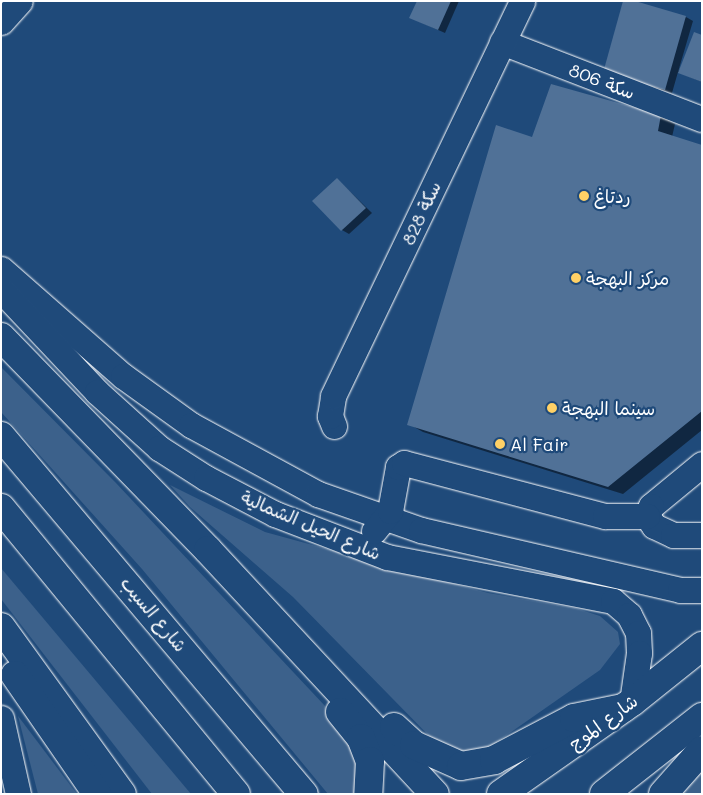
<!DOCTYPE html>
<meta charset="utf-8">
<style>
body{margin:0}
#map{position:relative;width:703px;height:795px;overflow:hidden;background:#1f4a7a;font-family:Mali,"Playpen Sans Arabic",sans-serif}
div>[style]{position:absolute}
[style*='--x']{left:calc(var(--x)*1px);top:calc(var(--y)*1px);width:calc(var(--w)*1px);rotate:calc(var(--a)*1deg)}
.green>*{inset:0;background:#3c618b}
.shadow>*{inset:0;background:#0007}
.building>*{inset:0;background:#507197}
.roads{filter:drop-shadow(0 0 1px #fff) drop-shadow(0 0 1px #fff)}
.minor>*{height:25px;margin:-12.5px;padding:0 12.5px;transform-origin:12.5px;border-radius:12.5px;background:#1f4a7a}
.major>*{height:28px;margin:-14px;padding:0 14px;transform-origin:14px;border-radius:14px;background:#1f4a7a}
.highway>*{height:28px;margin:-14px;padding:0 14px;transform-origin:14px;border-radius:14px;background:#1f4a7a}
.dots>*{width:14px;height:14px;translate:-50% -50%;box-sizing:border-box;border:2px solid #1f4a7a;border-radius:50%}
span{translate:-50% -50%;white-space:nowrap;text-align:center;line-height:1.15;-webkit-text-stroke:4.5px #1f4a7a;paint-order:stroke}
.street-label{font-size:18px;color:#fff}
.poi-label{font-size:18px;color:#fff}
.left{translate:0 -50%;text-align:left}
.frame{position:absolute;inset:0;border:2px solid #fff;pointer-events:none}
</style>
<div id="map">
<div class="green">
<div style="clip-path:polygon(1px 367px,116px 483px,355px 738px,360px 794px,328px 794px,142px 569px,1px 412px)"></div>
<div style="clip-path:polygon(170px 485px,265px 532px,488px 593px,575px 608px,600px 616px,618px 632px,620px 644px,600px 670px,491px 746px,467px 753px,437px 744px,293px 597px,190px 507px)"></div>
<div style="clip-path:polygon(1px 568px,191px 794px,152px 794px,1px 599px)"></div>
<div style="clip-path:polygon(18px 716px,77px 794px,38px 794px)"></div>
<div style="clip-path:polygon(702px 770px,702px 794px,683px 794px,688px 786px)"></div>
</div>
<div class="shadow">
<div style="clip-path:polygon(418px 1px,459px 1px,445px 33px,418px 21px)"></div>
<div style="clip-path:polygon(686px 17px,693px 21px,678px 72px,702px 36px,702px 82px,678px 72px,672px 93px,611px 76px)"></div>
<div style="clip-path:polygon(661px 116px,675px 124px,672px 137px,702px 146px,702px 430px,623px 494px,423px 432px,409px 424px,533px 138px)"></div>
<div style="clip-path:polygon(337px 179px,372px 213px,349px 234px,342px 230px)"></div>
</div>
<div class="building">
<div style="clip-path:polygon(417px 1px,451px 1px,438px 30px,409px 18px)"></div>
<div style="clip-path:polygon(623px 1px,635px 1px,686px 16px,665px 90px,603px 73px)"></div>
<div style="clip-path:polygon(694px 32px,702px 35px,702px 82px,678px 73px)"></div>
<div style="clip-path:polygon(551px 84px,661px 115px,658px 131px,702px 145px,702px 411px,608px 487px,407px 425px,496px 125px,532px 137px)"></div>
<div style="clip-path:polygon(337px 178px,366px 208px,341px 231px,312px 201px)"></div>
</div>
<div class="roads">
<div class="minor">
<div style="--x:1;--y:22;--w:28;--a:-48"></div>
<div style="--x:502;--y:42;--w:214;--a:21.1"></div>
<div style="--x:1;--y:269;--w:162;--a:41.3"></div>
<div style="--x:123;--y:376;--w:84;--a:35.8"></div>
<div style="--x:191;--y:425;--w:145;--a:28.5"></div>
<div style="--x:318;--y:494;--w:109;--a:19.3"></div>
<div style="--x:421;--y:530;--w:266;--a:13"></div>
<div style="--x:680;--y:590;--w:22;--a:0"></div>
<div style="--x:1;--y:290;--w:140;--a:46.7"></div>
<div style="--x:97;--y:392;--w:84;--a:42.1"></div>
<div style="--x:159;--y:448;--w:56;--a:32.6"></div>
<div style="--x:206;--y:478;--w:78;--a:27.6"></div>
<div style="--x:275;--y:514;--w:120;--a:21"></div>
<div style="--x:387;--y:557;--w:230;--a:11"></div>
<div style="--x:613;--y:601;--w:21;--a:41"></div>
<div style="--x:629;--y:615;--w:20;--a:63"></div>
<div style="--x:638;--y:633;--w:20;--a:87"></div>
<div style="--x:639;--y:653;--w:49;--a:98.1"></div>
<div style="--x:334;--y:426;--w:11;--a:-112"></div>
<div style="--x:330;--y:416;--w:20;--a:-81"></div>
<div style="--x:333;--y:396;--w:438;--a:-64.4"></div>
<div style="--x:702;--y:464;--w:66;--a:140.5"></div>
<div style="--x:651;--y:506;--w:11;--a:112"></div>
<div style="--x:647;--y:516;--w:12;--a:55"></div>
<div style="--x:654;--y:526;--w:21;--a:25"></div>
<div style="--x:673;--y:535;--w:29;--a:0"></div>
<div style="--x:374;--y:531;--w:26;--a:-51"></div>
<div style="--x:390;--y:511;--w:45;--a:-79.7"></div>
<div style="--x:398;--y:467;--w:7;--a:-34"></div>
<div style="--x:404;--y:463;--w:208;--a:14.8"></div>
<div style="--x:605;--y:516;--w:42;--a:0"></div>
<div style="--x:1;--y:718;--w:78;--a:77.4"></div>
</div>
<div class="major">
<div style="--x:501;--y:794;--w:160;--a:-35.1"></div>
<div style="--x:632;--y:702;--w:90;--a:-38.7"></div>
<div style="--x:604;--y:794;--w:125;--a:-38.2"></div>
</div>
<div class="highway">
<div style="--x:1;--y:337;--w:297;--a:45.8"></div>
<div style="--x:208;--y:550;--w:333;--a:47.1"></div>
<div style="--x:1;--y:436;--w:469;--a:49.8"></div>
<div style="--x:1;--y:508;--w:370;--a:50.6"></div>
<div style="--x:1;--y:627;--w:206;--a:54.1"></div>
<div style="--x:15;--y:675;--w:145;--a:55.4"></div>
<div style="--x:340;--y:712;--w:33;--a:51"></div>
<div style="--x:361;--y:738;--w:25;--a:69"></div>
<div style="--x:370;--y:761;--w:33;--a:93"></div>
<div style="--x:394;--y:727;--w:27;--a:42"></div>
<div style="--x:414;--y:745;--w:51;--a:24.1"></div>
<div style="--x:461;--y:766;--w:34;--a:-10"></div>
<div style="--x:494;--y:760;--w:90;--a:-27.7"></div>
<div style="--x:574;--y:718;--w:50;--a:-11.5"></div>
<div style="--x:663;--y:794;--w:59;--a:-48.4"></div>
</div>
</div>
<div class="dots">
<div style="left:584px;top:196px;background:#ffd166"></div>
<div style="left:576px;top:278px;background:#ffd166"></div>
<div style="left:552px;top:408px;background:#ffd166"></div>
<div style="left:500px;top:444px;background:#ffd166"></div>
</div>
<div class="street-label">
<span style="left:602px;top:81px;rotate:21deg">سكة 806</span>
<span style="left:421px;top:213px;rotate:-65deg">سكة 828</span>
<span style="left:311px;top:525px;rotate:23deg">شارع الحيل الشمالية</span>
<span style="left:154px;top:614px;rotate:50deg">شارع السيب</span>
<span style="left:603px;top:722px;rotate:-36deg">شارع الموج</span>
</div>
<div class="poi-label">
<span class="left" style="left:594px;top:196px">ردتاغ</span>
<span class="left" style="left:586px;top:278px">مركز البهجة</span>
<span class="left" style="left:562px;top:408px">سينما البهجة</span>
<span class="left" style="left:510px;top:444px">Al Fair</span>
</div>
<div class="frame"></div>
</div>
